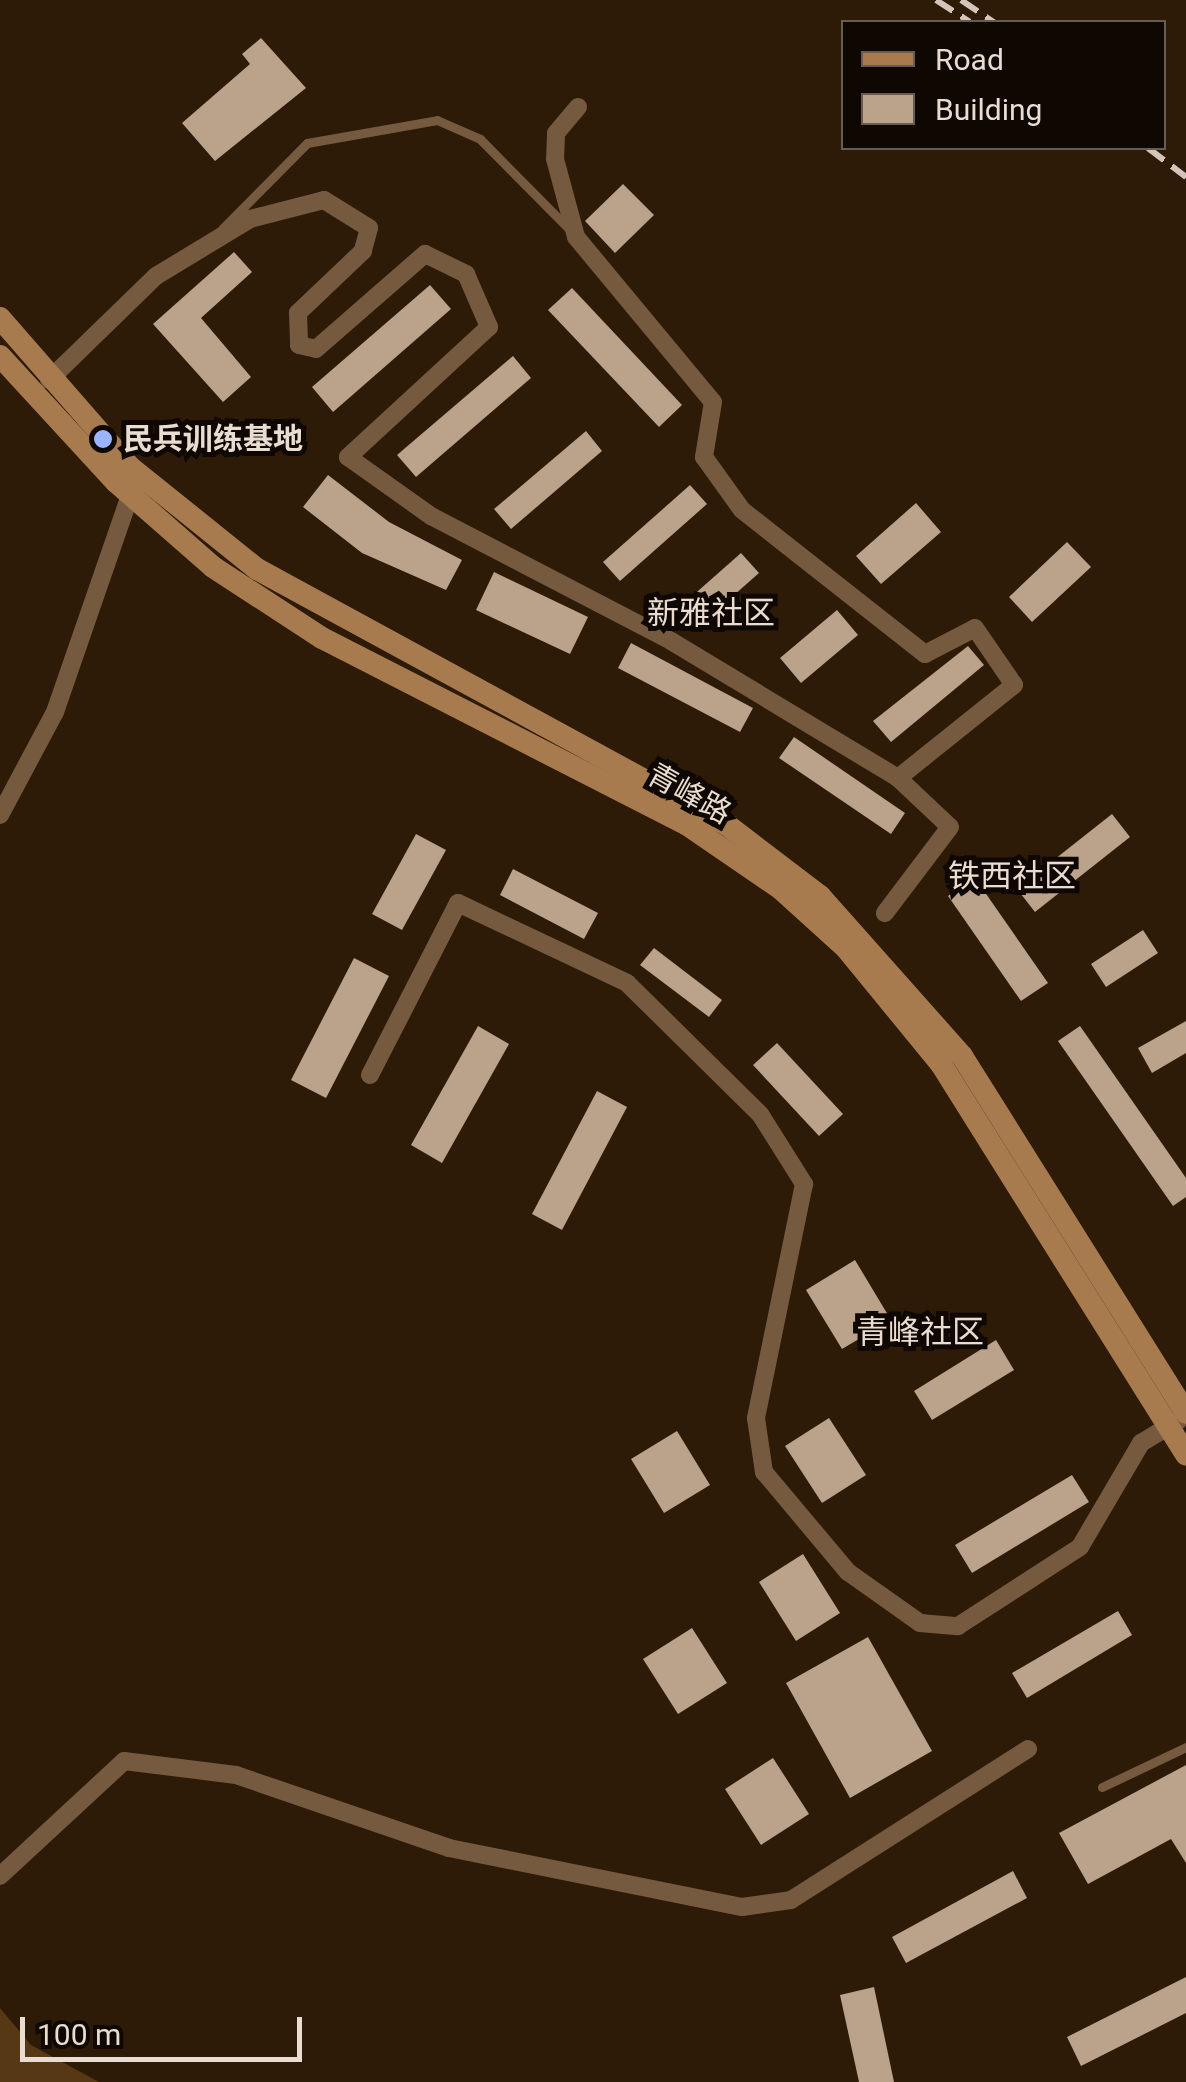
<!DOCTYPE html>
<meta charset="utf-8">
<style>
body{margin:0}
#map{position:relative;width:1186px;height:2082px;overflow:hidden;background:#2d1a07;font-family:Roboto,"Noto Sans SC",sans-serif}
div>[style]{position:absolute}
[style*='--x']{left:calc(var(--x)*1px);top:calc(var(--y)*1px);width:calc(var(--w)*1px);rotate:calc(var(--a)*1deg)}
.green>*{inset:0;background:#573814}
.building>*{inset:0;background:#baa28b}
.service>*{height:9px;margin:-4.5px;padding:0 4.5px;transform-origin:4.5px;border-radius:4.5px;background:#765a3f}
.minor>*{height:18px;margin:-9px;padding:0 9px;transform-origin:9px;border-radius:9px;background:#765a3f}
.secondary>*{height:22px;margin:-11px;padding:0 11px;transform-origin:11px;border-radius:11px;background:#a87b4e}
.rail>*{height:6px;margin-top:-3px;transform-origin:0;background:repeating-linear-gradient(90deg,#d3c6b9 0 20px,transparent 0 30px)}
.dots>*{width:28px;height:28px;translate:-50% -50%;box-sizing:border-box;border:5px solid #0f0702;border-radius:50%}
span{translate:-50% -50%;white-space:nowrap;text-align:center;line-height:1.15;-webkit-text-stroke:10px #0f0702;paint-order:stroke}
.poi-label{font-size:30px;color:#e9dcd0;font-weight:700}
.left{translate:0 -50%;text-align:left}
.street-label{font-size:30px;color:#e9dcd0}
.neighbourhood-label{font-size:32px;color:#e9dcd0}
.legend{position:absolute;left:841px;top:20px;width:325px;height:130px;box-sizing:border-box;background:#0f0702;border:2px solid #665c54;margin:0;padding:12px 18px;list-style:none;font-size:30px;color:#e9dcd0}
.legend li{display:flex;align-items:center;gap:20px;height:50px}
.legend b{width:50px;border:2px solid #665c54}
.scale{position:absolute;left:20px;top:2017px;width:282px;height:45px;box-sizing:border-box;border:5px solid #e9dcd0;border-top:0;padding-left:12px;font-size:30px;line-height:35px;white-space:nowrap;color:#e9dcd0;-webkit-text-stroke:8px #0f0702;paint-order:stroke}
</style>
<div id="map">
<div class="green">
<div style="clip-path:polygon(0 2008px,31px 2045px,99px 2082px,0 2082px)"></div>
</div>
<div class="building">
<div style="clip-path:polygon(261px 38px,306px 88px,215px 161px,182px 123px,250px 64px,242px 54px)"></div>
<div style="clip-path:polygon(623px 184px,654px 215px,615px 253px,585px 221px)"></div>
<div style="clip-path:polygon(234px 252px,252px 272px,201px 318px,251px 377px,223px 402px,153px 324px)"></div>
<div style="clip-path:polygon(430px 285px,451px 309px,333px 412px,312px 387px)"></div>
<div style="clip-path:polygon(572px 288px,682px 405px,659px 427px,548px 310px)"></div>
<div style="clip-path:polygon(513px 356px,531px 378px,416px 477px,397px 455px)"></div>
<div style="clip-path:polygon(586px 431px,602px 451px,511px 529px,494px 509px)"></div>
<div style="clip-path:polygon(328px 475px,389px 522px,462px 560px,446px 590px,362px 553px,303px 507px)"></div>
<div style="clip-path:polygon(690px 485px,707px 504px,620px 581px,603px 562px)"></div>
<div style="clip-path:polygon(916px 503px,941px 532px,881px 584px,856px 556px)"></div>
<div style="clip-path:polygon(1067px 542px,1091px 567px,1032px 622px,1009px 597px)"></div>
<div style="clip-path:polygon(741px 553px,759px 573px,699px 626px,681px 606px)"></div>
<div style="clip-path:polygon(494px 572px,588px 617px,570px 654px,476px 610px)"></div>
<div style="clip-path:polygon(837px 610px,858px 635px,801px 683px,780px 658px)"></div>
<div style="clip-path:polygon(631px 643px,753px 708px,740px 732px,618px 668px)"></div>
<div style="clip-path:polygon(968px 646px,984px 665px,891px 742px,873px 721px)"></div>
<div style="clip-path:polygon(794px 737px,905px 813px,891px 834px,779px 758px)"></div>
<div style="clip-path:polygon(1112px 814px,1130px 837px,1035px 912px,1017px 889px)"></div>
<div style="clip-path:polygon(416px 834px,446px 850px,402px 930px,372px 914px)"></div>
<div style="clip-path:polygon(513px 869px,598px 913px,584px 939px,500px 895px)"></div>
<div style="clip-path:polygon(975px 878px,1048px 983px,1021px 1001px,948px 896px)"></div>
<div style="clip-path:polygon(1143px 930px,1158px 953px,1106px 987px,1091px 964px)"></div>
<div style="clip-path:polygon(654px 948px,722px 1000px,709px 1017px,640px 965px)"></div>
<div style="clip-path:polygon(354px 958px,389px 976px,326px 1098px,291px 1080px)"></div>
<div style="clip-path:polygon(1186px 1021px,1186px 1053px,1152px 1073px,1138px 1048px)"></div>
<div style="clip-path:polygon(478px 1026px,509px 1044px,442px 1163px,411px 1145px)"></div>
<div style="clip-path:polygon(1080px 1026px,1186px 1178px,1186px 1197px,1173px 1206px,1058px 1041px)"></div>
<div style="clip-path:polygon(777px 1043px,843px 1114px,819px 1136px,753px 1065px)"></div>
<div style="clip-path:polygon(597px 1091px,627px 1107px,562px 1230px,532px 1214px)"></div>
<div style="clip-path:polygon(855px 1260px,891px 1320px,842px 1349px,806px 1290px)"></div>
<div style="clip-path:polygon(996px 1340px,1014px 1370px,932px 1420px,914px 1391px)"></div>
<div style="clip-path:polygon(829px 1418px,866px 1475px,822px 1503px,785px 1446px)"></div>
<div style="clip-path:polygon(677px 1431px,710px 1485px,664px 1513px,631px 1459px)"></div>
<div style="clip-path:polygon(1072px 1475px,1089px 1502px,972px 1573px,955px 1545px)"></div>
<div style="clip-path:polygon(803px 1554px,840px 1613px,796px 1641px,759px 1582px)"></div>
<div style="clip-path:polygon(1118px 1611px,1132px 1635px,1027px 1698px,1012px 1673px)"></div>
<div style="clip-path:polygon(692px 1628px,727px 1683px,678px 1714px,643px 1659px)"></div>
<div style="clip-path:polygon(868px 1637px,932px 1751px,850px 1798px,786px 1683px)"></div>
<div style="clip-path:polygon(773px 1758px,809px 1814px,761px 1845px,725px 1789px)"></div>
<div style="clip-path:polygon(1186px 1765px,1186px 1863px,1171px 1839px,1088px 1884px,1059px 1833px)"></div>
<div style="clip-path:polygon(1013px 1871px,1027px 1898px,906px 1963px,892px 1937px)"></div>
<div style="clip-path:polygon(1186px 1977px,1186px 2013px,1081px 2066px,1067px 2037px)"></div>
<div style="clip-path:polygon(874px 1987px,894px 2082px,859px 2082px,840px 1995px)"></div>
</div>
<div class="service">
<div style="--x:222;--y:229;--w:121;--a:-45.3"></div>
<div style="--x:307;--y:143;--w:132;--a:-10"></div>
<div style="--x:437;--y:120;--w:47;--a:23.8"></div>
<div style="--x:480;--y:139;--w:129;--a:45.3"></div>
<div style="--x:1102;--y:1787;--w:93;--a:-25.5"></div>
</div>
<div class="minor">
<div style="--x:578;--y:107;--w:34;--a:130"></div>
<div style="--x:556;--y:133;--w:26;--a:92"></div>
<div style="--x:555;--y:159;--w:81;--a:74.9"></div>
<div style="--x:576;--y:237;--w:214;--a:50.3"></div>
<div style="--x:713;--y:402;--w:56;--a:99.3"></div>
<div style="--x:704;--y:457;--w:65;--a:54.4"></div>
<div style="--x:742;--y:510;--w:233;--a:38.2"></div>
<div style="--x:925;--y:654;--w:56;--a:-27.5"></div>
<div style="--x:975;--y:628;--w:69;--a:55.6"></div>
<div style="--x:1014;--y:685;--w:149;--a:141.3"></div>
<div style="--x:898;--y:778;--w:71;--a:43.3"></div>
<div style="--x:950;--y:827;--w:108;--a:127.1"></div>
<div style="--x:49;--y:380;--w:149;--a:-44.2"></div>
<div style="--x:156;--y:276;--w:110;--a:-31.2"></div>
<div style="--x:250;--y:219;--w:76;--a:-14.4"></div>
<div style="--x:324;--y:200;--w:53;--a:31.9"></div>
<div style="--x:369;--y:228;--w:24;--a:105"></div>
<div style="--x:363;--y:251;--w:90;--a:136.4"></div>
<div style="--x:298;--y:313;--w:32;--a:88"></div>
<div style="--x:299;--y:345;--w:17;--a:13"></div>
<div style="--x:316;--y:349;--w:145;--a:-41.1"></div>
<div style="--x:425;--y:254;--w:46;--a:26"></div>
<div style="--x:466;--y:274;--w:58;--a:66.5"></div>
<div style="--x:489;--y:327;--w:192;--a:137.3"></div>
<div style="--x:348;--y:457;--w:102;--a:35.4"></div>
<div style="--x:431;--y:516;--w:271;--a:27.5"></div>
<div style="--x:671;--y:641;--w:265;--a:31.1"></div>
<div style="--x:0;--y:815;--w:117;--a:-61.9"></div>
<div style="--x:55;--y:712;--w:241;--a:-70.9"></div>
<div style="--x:370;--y:1075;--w:193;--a:-62.9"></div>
<div style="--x:458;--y:903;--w:187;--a:25.3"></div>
<div style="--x:627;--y:983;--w:187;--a:44.6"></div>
<div style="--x:760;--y:1114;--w:83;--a:57.8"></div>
<div style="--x:804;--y:1184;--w:239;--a:101.6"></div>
<div style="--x:756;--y:1418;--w:55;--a:81.6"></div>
<div style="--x:764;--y:1472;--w:131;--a:50"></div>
<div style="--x:848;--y:1572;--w:88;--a:35.3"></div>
<div style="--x:920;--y:1623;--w:38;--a:5"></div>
<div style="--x:958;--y:1626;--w:145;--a:-32.9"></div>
<div style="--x:1080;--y:1547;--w:121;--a:-59.6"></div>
<div style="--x:1141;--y:1443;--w:44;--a:-31.2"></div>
<div style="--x:0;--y:1876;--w:169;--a:-42.8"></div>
<div style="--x:124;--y:1761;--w:113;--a:7.1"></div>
<div style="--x:236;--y:1775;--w:225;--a:18.9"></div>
<div style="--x:449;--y:1848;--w:299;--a:11.4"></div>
<div style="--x:742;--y:1907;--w:49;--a:-8.1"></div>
<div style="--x:791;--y:1900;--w:281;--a:-32.5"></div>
</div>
<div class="secondary">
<div style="--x:0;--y:318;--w:198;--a:48.9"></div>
<div style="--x:130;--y:467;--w:163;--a:38.8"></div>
<div style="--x:257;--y:569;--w:535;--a:28.58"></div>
<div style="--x:727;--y:825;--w:117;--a:37.4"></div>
<div style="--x:820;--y:896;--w:214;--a:48.4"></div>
<div style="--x:962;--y:1056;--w:421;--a:57.9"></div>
<div style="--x:0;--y:356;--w:171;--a:47.4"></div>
<div style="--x:116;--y:482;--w:129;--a:41.2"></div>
<div style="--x:213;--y:567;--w:130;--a:33.1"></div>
<div style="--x:322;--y:638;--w:409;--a:27.1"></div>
<div style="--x:686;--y:824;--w:115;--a:34.4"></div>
<div style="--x:781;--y:889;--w:88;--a:42.2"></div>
<div style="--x:846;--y:948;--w:150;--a:50.7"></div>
<div style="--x:941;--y:1064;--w:461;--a:57.9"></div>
</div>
<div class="rail">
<div style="--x:936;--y:0;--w:40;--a:32.9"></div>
<div style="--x:961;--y:0;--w:40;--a:34"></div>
<div style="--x:1148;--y:148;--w:48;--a:37.3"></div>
</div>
<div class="dots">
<div style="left:103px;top:439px;background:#9bb5fd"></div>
</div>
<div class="poi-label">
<span class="left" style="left:123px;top:439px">民兵训练基地</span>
</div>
<div class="street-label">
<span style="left:689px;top:794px;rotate:29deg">青峰路</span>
</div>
<div class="neighbourhood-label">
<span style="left:711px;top:613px">新雅社区</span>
<span style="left:1012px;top:876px">铁西社区</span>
<span style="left:920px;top:1332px">青峰社区</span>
</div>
<ul class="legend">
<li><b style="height:12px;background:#a87b4e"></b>Road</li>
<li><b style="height:28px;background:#baa28b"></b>Building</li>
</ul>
<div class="scale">100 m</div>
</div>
